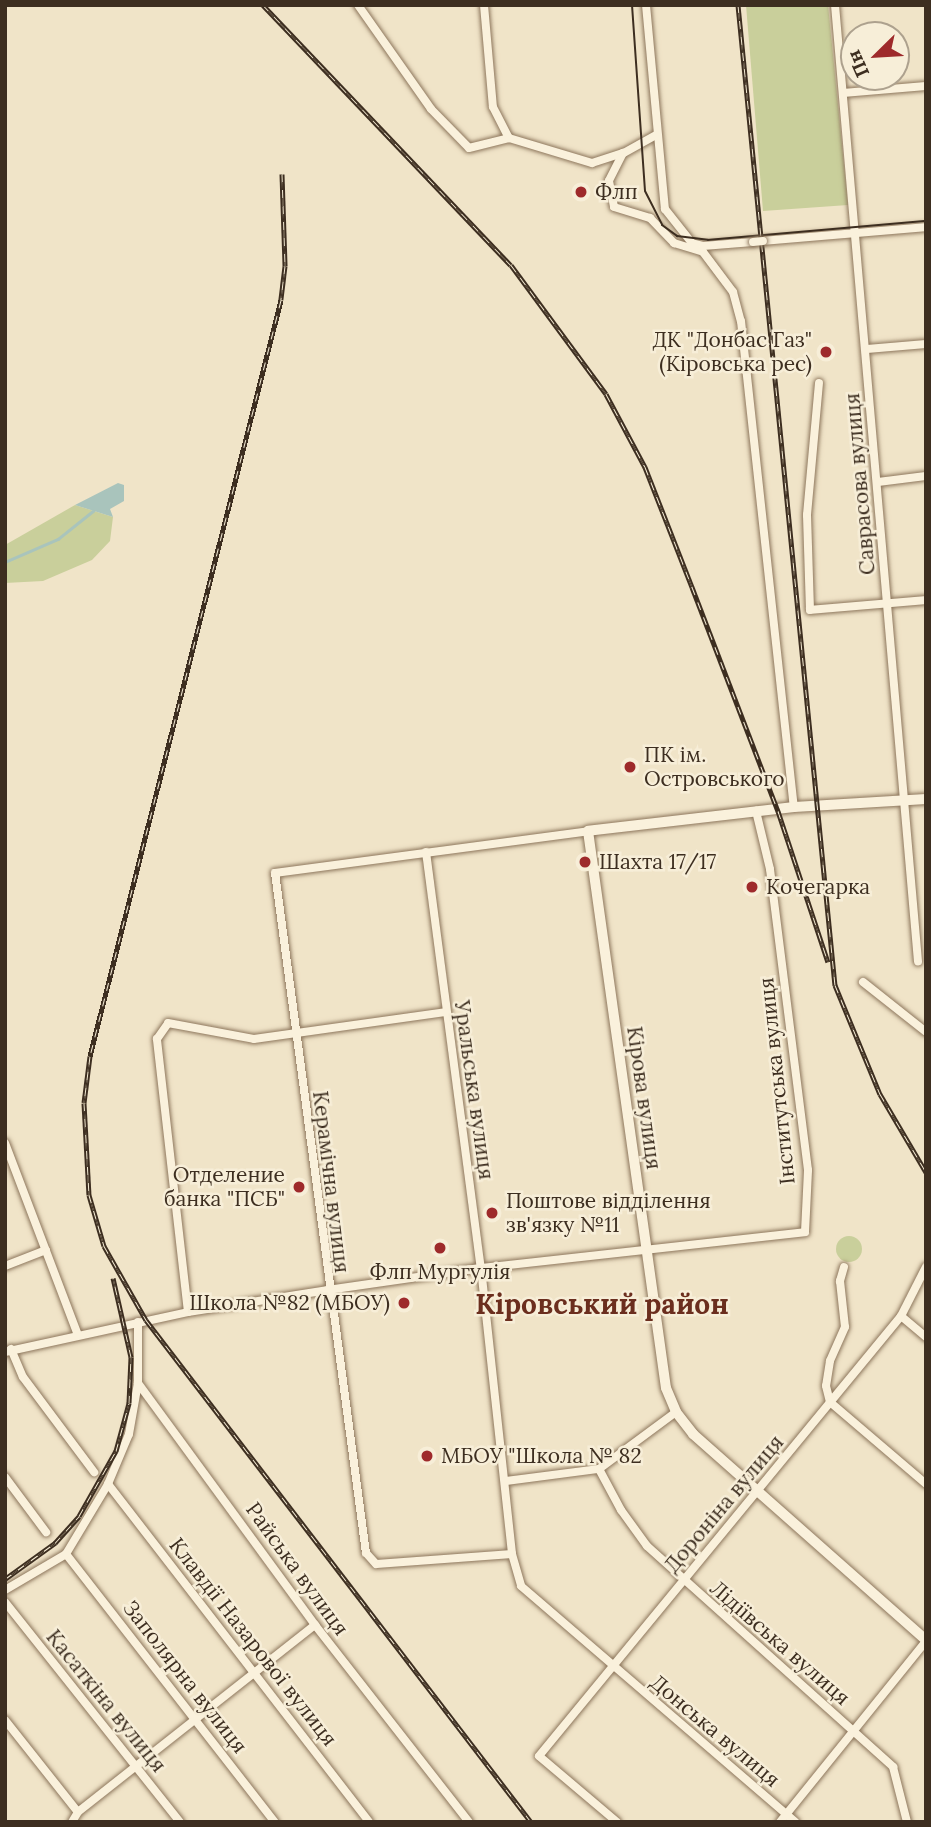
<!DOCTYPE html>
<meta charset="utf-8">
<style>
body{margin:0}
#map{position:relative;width:931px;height:1827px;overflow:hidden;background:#f0e4c8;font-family:Lora,serif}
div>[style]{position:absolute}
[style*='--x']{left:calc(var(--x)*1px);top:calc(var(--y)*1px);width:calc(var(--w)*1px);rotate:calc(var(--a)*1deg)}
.green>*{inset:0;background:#c9cf9b}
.round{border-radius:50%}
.water>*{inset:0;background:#a9c4bc}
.stream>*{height:2.5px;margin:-1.25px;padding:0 1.25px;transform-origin:1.25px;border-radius:1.25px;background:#a9c4bc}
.roads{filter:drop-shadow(0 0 2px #8d765c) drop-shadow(0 0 2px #8d765c)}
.minor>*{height:8px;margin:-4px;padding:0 4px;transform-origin:4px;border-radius:4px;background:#faf1dc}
.secondary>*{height:10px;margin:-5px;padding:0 5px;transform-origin:5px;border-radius:5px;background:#faf1dc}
.tram>*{height:2px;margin:-1px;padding:0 1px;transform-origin:1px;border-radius:1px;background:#3d2e20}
.rail>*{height:5px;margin-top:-2.5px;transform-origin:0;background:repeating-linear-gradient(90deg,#f7eed8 0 8px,#3d2e20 0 16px);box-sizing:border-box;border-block:2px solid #3d2e20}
.bridges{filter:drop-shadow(0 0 2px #8d765c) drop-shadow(0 0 2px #8d765c)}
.minor-bridge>*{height:8px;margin:-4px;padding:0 4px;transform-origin:4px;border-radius:4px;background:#faf1dc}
.dots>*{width:19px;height:19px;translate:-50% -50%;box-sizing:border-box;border:4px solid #f7eed8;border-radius:50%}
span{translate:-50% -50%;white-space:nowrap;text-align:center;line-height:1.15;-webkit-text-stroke:5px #f7eed8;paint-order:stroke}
.poi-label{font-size:21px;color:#3d2e20}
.left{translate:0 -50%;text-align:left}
.right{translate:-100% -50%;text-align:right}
.street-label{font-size:21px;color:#3d2e20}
.district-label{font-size:28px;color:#6b2e1e;font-weight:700}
.frame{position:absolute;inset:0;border:7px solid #3d2e20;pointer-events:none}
.north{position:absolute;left:840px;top:21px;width:70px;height:70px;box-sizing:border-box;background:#f7eed8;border:2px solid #ada18e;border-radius:50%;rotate:246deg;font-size:19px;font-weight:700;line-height:28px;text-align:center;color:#3d2e20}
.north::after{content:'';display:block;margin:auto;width:24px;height:32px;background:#9e2a2b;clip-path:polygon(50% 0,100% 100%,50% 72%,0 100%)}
</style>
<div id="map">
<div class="green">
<div style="clip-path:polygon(746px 5px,828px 5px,848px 205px,763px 211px)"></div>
<div style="clip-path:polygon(75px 505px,113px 517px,110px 541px,92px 560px,43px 581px,5px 583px,5px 545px)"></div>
<div class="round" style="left:836px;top:1236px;width:26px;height:26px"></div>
</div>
<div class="water">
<div style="clip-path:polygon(118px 483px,124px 485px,124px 501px,110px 509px,113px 517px,75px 505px)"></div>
</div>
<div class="stream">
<div style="--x:5;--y:562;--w:58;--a:-23.5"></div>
<div style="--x:58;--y:539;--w:45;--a:-38.7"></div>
</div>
<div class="roads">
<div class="minor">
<div style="--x:358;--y:5;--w:127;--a:54.9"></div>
<div style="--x:431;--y:109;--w:54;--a:45.7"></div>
<div style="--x:469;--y:148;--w:41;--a:-14"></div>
<div style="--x:509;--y:138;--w:87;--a:16.8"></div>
<div style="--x:592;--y:163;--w:33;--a:-18"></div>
<div style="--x:484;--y:5;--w:102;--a:85"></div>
<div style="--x:493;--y:107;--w:35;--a:63"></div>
<div style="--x:646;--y:5;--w:205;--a:84.7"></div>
<div style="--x:665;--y:209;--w:43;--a:51.5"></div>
<div style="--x:692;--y:243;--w:11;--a:15"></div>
<div style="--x:703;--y:246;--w:50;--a:-4.6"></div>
<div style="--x:835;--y:5;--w:960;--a:85.04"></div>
<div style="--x:843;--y:93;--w:83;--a:-4.8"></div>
<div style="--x:656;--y:135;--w:38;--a:151"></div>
<div style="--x:623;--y:153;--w:31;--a:117"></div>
<div style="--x:609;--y:181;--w:26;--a:79"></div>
<div style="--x:614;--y:207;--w:38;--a:17"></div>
<div style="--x:650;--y:218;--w:35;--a:46"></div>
<div style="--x:674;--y:243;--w:30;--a:17"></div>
<div style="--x:703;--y:252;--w:50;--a:53.1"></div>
<div style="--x:733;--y:292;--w:30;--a:75"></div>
<div style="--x:741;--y:321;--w:489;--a:83.8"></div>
<div style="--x:763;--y:241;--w:164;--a:-4.9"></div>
<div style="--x:867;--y:349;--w:59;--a:-4.8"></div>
<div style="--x:819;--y:383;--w:133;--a:95.2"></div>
<div style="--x:807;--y:515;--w:95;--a:88.2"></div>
<div style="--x:810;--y:610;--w:116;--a:-4.9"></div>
<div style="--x:878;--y:482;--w:48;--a:-7.1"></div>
<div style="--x:426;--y:852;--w:420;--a:82.5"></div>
<div style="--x:481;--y:1268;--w:288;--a:83.8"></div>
<div style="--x:512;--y:1554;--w:33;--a:74"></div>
<div style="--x:521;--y:1586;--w:362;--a:40.7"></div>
<div style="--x:863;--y:982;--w:80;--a:38.4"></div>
<div style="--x:5;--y:1143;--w:203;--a:69.2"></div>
<div style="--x:5;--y:1266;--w:44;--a:-21.3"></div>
<div style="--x:844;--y:1267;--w:15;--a:106"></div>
<div style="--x:840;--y:1281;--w:46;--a:83.8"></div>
<div style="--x:845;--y:1327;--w:37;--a:114"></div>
<div style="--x:830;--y:1361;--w:25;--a:99"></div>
<div style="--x:826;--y:1386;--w:16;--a:76"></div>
<div style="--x:830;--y:1402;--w:126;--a:40.5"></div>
<div style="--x:188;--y:1312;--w:275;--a:-96.5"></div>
<div style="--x:157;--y:1039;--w:19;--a:-55"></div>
<div style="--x:168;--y:1023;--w:87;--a:10.5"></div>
<div style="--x:254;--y:1039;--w:193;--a:-8"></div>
<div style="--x:901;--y:1316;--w:33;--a:40"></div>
<div style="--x:138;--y:1322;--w:61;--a:90"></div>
<div style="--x:138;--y:1383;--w:300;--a:53.8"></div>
<div style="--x:315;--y:1625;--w:250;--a:52"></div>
<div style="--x:11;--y:1349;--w:30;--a:67"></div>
<div style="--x:23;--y:1377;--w:119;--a:53.2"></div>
<div style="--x:5;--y:1352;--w:187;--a:-12.3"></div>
<div style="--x:188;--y:1312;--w:142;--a:-8.9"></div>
<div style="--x:328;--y:1290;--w:155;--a:-8.2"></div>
<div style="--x:481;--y:1268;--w:326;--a:-6.3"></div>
<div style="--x:805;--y:1232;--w:62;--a:-87.2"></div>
<div style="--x:808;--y:1170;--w:303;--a:-97.2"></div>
<div style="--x:770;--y:869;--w:60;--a:-103.6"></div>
<div style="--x:599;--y:1469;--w:96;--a:-36.5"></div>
<div style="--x:5;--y:1477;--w:69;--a:53.3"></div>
<div style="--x:506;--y:1481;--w:94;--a:-7.4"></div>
<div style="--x:599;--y:1469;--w:47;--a:61.8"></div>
<div style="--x:621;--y:1510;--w:44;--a:54.2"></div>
<div style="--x:647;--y:1546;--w:331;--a:41.9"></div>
<div style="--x:893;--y:1767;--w:57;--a:75.7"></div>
<div style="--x:108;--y:1484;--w:427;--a:52.3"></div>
<div style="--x:66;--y:1554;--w:340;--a:52.1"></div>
<div style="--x:512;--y:1554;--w:136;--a:175.8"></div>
<div style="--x:376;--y:1564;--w:15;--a:-132"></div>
<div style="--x:366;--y:1553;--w:686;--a:-97.62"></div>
<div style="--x:275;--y:873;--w:316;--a:-7.6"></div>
<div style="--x:5;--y:1590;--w:71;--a:-30.5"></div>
<div style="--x:66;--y:1554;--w:82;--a:-59"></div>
<div style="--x:108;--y:1484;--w:54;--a:-67.2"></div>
<div style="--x:129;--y:1434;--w:52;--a:-80"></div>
<div style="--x:5;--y:1602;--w:281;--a:51.5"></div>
<div style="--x:5;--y:1720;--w:117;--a:51.6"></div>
<div style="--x:72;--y:1822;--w:12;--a:-59"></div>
<div style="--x:78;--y:1812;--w:302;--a:-38.3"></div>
<div style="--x:617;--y:1822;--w:102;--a:-139.8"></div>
<div style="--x:539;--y:1756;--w:570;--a:-50.55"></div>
<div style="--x:901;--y:1316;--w:55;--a:-63"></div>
<div style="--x:780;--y:1822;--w:233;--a:-51.1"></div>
</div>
<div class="secondary">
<div style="--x:926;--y:799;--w:132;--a:176.5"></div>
<div style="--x:794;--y:807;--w:207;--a:173.4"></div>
<div style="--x:588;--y:831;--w:562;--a:82.03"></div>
<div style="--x:666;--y:1388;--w:26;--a:67"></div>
<div style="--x:676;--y:1412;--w:28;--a:52"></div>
<div style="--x:693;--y:1434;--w:311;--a:41.5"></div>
</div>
</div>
<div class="tram">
<div style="--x:632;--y:5;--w:186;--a:86"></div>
<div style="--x:645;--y:191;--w:38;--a:63"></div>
<div style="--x:662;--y:225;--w:19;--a:36"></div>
<div style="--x:677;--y:236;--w:31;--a:7"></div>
<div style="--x:708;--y:240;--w:219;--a:-5"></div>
</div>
<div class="rail">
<div style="--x:263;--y:5;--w:359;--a:46.4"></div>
<div style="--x:511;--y:265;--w:160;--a:53.6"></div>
<div style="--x:606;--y:394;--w:83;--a:61.9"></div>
<div style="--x:645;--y:467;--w:129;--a:68.6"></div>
<div style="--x:692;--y:587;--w:240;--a:69"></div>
<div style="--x:778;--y:811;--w:159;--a:71.7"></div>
<div style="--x:738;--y:5;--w:985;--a:84.35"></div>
<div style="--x:835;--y:985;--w:118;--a:67.6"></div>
<div style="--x:880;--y:1094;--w:91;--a:59.5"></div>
<div style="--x:282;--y:174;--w:92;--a:88.1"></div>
<div style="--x:285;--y:266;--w:34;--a:97"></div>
<div style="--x:281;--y:300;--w:780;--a:104.18"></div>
<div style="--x:90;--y:1056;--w:47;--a:97.3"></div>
<div style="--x:84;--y:1103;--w:92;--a:86.9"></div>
<div style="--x:89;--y:1195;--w:53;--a:73.6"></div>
<div style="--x:104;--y:1246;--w:85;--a:60.4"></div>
<div style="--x:146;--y:1320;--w:633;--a:52.51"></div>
<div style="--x:5;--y:1579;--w:62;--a:-35.8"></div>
<div style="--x:55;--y:1543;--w:36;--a:-48"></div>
<div style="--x:79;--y:1516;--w:75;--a:-60.4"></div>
<div style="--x:116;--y:1451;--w:50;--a:-74.8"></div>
<div style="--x:129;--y:1403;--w:46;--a:-87.5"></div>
<div style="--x:131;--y:1357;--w:81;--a:-102.8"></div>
</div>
<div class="bridges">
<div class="minor-bridge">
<div style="--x:753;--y:242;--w:10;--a:-6"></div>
</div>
</div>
<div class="dots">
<div style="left:581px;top:192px;background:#9e2a2b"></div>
<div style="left:826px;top:352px;background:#9e2a2b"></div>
<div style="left:630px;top:767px;background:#9e2a2b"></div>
<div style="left:585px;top:862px;background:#9e2a2b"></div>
<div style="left:752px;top:887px;background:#9e2a2b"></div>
<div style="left:299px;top:1187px;background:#9e2a2b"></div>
<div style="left:492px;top:1213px;background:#9e2a2b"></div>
<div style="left:440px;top:1248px;background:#9e2a2b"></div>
<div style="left:404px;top:1303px;background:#9e2a2b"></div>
<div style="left:427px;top:1456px;background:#9e2a2b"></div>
</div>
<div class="poi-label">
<span class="left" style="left:595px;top:192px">Флп</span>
<span class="right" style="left:812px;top:352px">ДК "Донбас Газ"<br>(Кіровська рес)</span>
<span class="left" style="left:644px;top:767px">ПК ім.<br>Островського</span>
<span class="left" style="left:599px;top:862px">Шахта 17/17</span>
<span class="left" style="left:766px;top:887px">Кочегарка</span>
<span class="right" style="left:285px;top:1187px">Отделение<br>банка "ПСБ"</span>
<span class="left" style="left:506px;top:1213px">Поштове відділення<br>зв'язку №11</span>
<span style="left:440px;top:1272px">Флп Мургулія</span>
<span class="right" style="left:390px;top:1303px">Школа №82 (МБОУ)</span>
<span class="left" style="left:441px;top:1456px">МБОУ "Школа № 82</span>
</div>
<div class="street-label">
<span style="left:860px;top:484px;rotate:-95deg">Саврасова вулиця</span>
<span style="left:777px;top:1081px;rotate:-96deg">Інститутська вулиця</span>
<span style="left:474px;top:1090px;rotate:82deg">Уральська вулиця</span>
<span style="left:644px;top:1098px;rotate:82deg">Кірова вулиця</span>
<span style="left:331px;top:1182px;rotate:83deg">Керамічна вулиця</span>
<span style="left:724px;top:1504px;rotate:-50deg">Дороніна вулиця</span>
<span style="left:297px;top:1569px;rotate:54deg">Райська вулиця</span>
<span style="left:253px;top:1642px;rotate:52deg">Клавдії Назарової вулиця</span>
<span style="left:780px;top:1643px;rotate:41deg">Лідіївська вулиця</span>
<span style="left:185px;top:1677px;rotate:52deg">Заполярна вулиця</span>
<span style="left:106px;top:1701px;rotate:51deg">Касаткіна вулиця</span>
<span style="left:715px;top:1731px;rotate:40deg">Донська вулиця</span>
</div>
<div class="district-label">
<span style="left:602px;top:1304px">Кіровський район</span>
</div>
<div class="frame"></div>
<div class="north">Пн</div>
</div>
